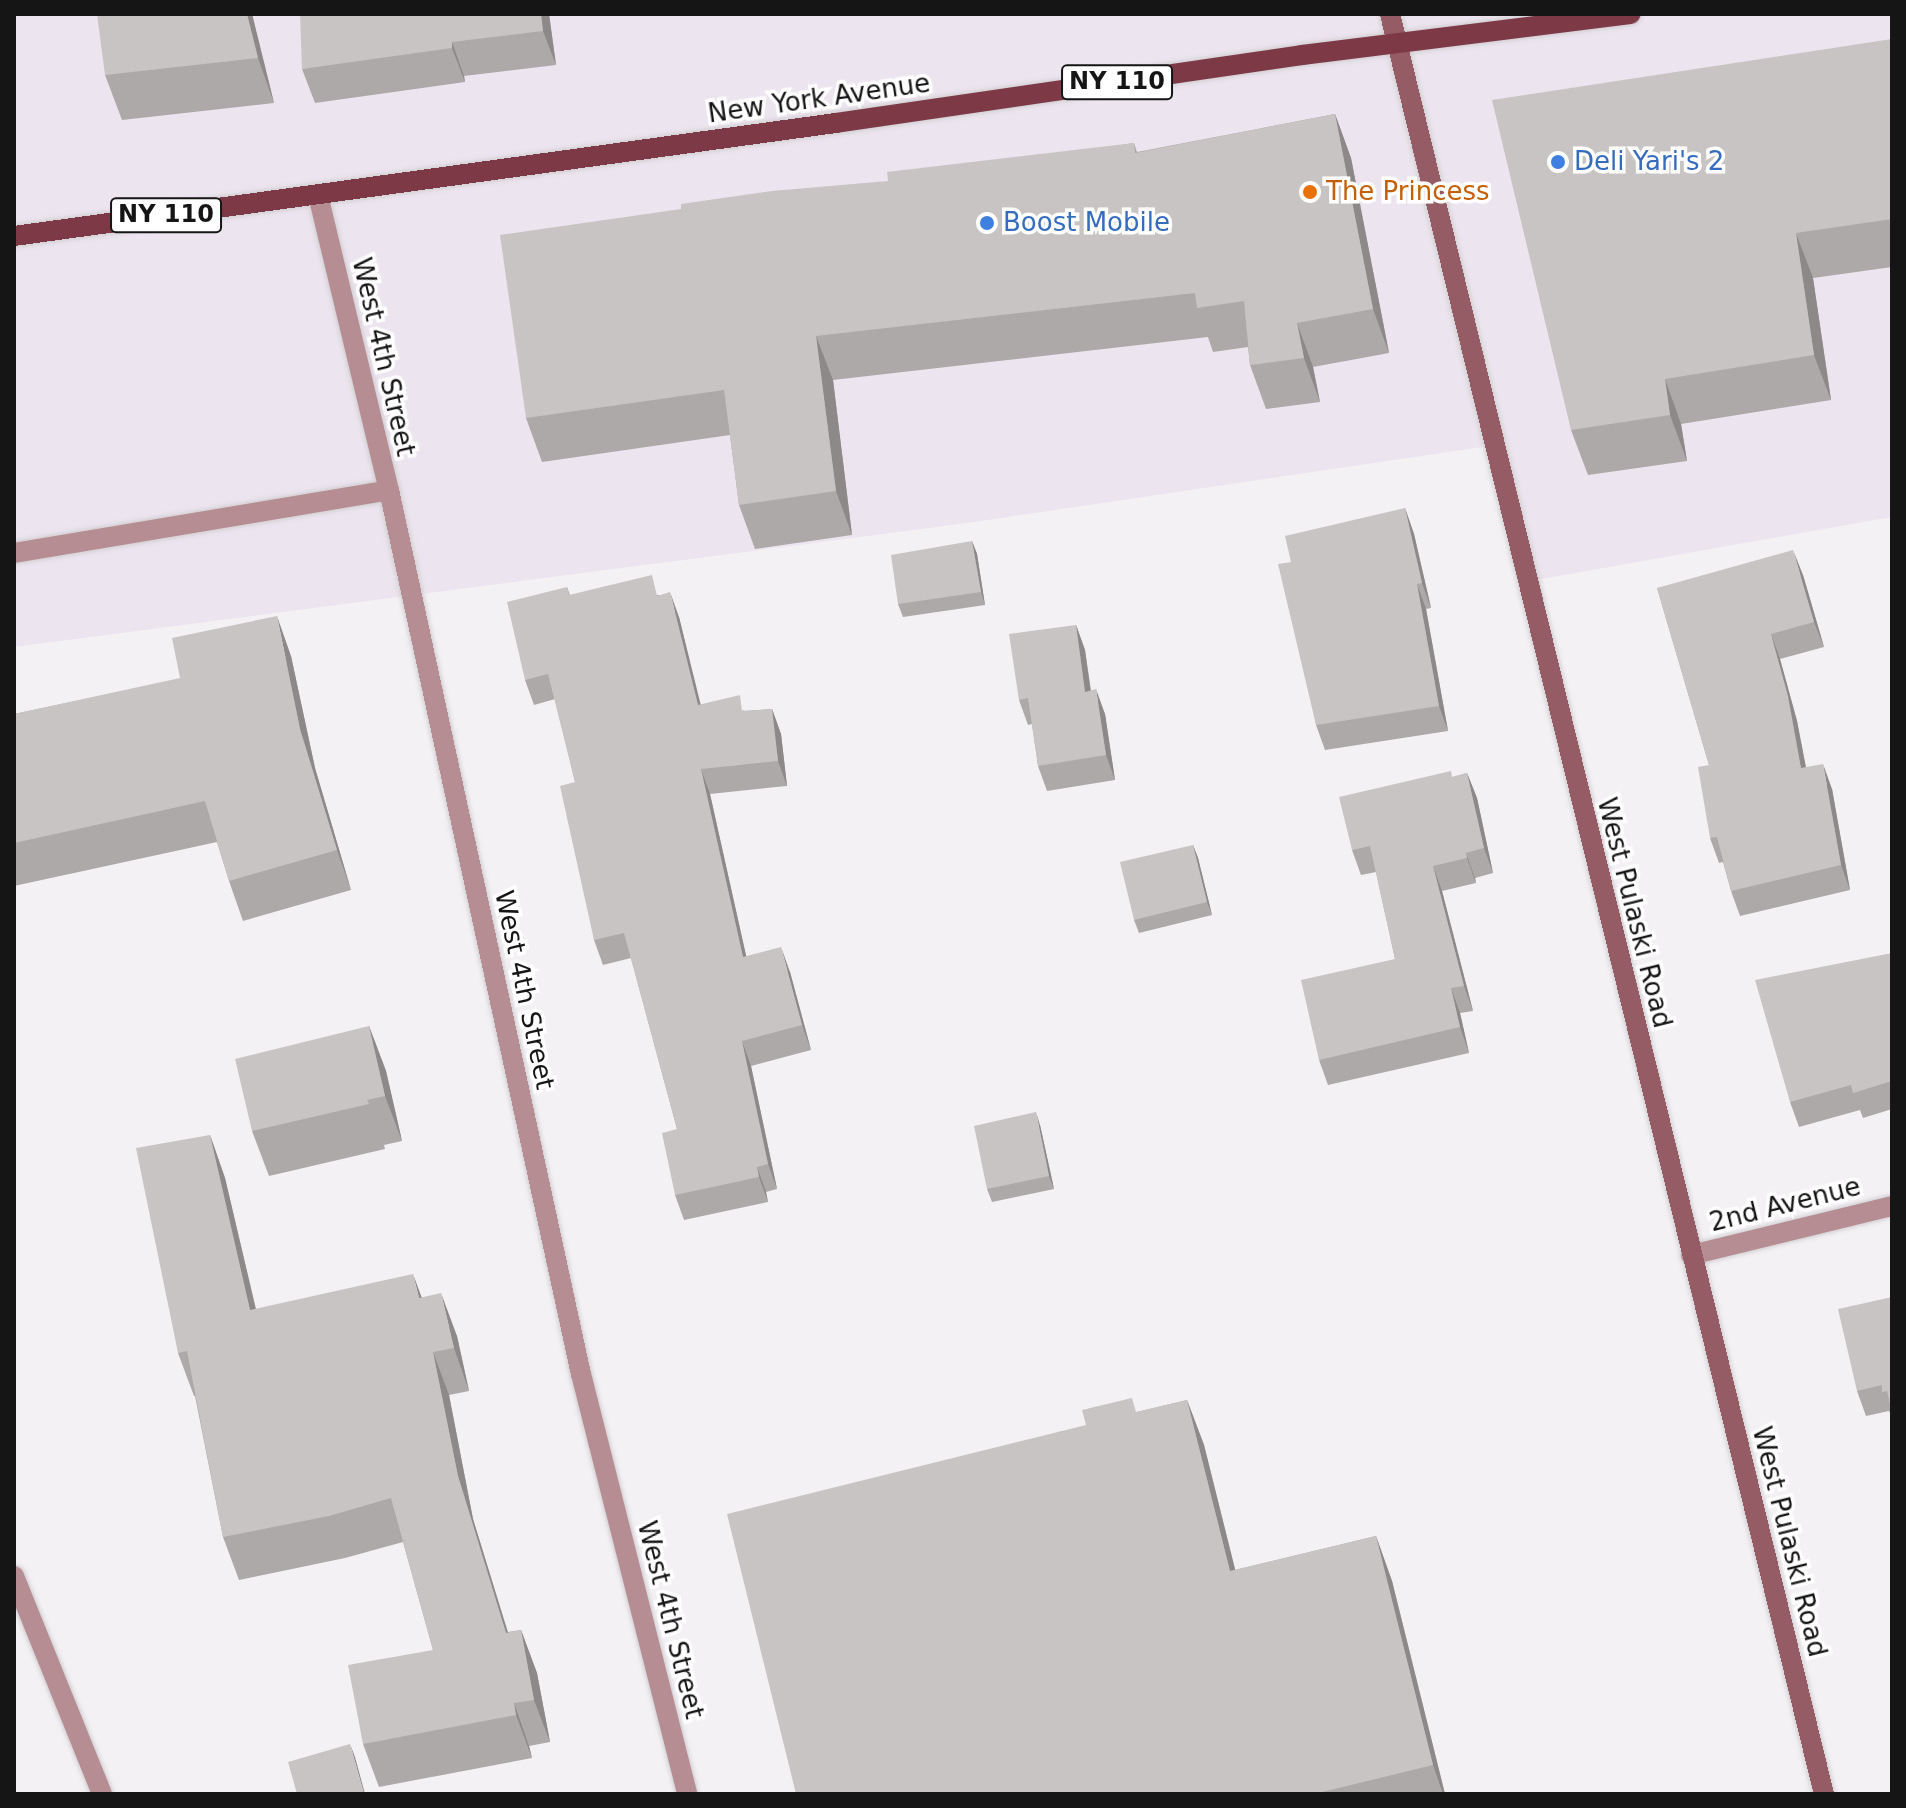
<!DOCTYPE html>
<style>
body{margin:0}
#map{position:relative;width:1906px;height:1808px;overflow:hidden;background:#f4f1f5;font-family:"DejaVu Sans",sans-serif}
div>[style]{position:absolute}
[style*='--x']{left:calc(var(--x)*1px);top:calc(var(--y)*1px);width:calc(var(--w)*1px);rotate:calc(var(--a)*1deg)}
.built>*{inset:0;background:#ece4ee}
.roads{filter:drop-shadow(0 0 2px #d0ced1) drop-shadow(0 0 2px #d0ced1)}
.service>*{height:20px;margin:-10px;padding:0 10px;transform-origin:10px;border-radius:10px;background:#b68d93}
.minor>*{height:20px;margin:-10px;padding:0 10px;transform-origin:10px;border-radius:10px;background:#b68d93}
.secondary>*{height:20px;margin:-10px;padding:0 10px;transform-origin:10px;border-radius:10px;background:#965c65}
.primary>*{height:20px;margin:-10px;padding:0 10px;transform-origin:10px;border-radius:10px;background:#7d3946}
.wall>*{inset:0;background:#aca9a8}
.shaded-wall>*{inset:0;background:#8c8988}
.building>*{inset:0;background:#c8c4c3}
.dots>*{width:22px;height:22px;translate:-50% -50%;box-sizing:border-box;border:4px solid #fff;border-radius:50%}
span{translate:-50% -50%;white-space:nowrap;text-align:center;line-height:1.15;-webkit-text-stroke:7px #fff;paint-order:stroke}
.shield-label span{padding:2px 6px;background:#fff;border:2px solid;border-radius:6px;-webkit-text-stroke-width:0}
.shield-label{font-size:24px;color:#161516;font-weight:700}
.street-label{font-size:26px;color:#161516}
.shop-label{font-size:26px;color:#366cbe}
.left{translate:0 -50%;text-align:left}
.food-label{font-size:26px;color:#c56008}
.frame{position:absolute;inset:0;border:16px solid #161516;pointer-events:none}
</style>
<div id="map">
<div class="built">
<div style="clip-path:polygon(14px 14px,1892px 14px,1892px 517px,1536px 580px,1503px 444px,967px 523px,14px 647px)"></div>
</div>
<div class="roads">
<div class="service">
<div style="--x:14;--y:553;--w:380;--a:-9.5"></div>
<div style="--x:14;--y:1576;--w:235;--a:68"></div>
</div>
<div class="minor">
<div style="--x:318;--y:195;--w:303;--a:76.5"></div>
<div style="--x:389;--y:490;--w:905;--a:77.75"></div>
<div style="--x:581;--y:1374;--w:433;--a:75.8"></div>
<div style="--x:1691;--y:1255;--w:207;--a:-13.7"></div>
</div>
<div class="secondary">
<div style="--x:1390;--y:14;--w:1832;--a:76.3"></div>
</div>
<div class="primary">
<div style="--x:14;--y:236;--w:830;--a:-7.83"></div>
<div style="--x:836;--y:123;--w:471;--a:-8.3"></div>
<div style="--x:1302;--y:55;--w:331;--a:-7.1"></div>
</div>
</div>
<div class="wall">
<div style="clip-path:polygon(252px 14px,274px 103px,122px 120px,105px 75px)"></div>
<div style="clip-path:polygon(549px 14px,556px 65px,464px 76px,465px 82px,315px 103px,302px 69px)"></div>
<div style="clip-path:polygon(1892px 39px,1892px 267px,1813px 278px,1831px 400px,1681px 424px,1687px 461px,1588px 475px,1571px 430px)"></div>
<div style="clip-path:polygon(1335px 114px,1351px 158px,1389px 353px,1313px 367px,1320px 402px,1266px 409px,1250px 365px,1248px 347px,1213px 352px,1208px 337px,833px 380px,852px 535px,755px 549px,739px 505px,730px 435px,542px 462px,526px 418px,888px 181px,1134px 143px,1137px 152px)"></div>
<div style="clip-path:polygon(1405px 508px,1414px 534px,1431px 608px,1426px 609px,1448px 731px,1325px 750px,1316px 725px,1291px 562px)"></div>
<div style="clip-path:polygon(972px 541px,977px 554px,985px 605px,903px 617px,898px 604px)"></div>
<div style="clip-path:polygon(1803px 575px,1824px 647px,1780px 659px,1797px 721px,1806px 768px,1832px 789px,1850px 890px,1740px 916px,1731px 891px,1723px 862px,1719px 863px,1710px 838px,1709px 765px,1657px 588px)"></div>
<div style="clip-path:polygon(567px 587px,570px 595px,659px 595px,679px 617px,700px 705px,746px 711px,772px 709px,781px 734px,787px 786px,710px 794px,746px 956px,790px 972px,811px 1050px,751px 1066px,777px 1189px,766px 1192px,768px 1202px,684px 1220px,675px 1195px,677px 1129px,631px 958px,603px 965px,594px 940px,575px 782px,555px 699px,534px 705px,525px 680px)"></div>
<div style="clip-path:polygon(1076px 625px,1085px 650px,1091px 690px,1105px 714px,1115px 780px,1047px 791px,1038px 766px,1032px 724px,1028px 725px,1019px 700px)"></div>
<div style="clip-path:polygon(291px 656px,315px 768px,351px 890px,243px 921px,229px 881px,217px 842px,14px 886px,14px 714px)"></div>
<div style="clip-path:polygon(1467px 773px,1477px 798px,1493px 873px,1475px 878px,1476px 883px,1442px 891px,1473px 1011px,1460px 1013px,1469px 1053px,1328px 1085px,1319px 1060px,1395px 959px,1376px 872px,1361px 875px,1352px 850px,1453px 777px)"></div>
<div style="clip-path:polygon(1193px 845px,1198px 858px,1212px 915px,1139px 933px,1134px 920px)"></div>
<div style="clip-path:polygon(1892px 953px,1892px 1109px,1863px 1118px,1860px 1110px,1799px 1127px,1790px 1102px)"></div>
<div style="clip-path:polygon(369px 1026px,386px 1071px,402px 1141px,384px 1145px,385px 1149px,269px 1176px,252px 1131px)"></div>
<div style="clip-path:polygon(1040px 1125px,1054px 1189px,992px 1202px,987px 1189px)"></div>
<div style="clip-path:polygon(210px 1135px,225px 1178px,256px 1309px,422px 1297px,457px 1336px,469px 1391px,449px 1395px,473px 1519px,508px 1632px,521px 1630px,537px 1673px,550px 1742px,529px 1746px,532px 1758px,379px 1787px,363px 1744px,433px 1650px,403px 1542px,345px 1558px,239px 1580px,223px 1537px,195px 1396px,194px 1396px,178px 1353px)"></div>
<div style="clip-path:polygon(1892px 1297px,1892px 1417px,1889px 1411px,1866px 1416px,1857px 1391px)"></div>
<div style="clip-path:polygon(1187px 1400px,1204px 1445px,1235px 1570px,1376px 1536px,1392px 1581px,1445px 1794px,796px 1794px,1137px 1412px)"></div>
</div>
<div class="shaded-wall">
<div style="clip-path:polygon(247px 14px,252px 14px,274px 103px,258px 58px)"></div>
<div style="clip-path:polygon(541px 14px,549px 14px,556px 65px,543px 31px)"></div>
<div style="clip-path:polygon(452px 42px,464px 76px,465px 82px,452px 48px)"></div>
<div style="clip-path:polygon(1335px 114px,1351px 158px,1389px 353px,1373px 309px)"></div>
<div style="clip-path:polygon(1796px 233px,1813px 278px,1831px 400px,1814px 355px)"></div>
<div style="clip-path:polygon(1297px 323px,1313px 367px,1320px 402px,1304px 358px)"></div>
<div style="clip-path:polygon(816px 336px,833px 380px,852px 535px,836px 491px)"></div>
<div style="clip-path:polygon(1665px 379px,1681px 424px,1687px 461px,1670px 415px)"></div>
<div style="clip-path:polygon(1405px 508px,1414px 534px,1431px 608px,1422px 583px)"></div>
<div style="clip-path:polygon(972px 541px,977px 554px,985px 605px,981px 592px)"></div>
<div style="clip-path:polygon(1793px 550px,1803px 575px,1824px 647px,1814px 622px)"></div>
<div style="clip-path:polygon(1417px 584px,1426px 609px,1448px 731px,1439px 706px)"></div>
<div style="clip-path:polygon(670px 592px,679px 617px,707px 730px,698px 705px)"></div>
<div style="clip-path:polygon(277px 616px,291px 656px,315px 768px,351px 890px,337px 850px,300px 729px)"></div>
<div style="clip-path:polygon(1076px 625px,1085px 650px,1094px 717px,1085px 692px)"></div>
<div style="clip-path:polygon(1771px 634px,1780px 659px,1797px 721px,1811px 794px,1801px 768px)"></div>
<div style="clip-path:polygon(1096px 689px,1105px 714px,1115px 780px,1106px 755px)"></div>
<div style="clip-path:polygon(772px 709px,781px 734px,787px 786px,778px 761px)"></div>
<div style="clip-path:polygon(1823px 764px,1832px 789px,1850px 890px,1841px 865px)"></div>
<div style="clip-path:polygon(701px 769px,710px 794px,752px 982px,743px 957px)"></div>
<div style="clip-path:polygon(1467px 773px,1477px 798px,1493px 873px,1484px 848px)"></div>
<div style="clip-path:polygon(1193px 845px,1198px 858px,1212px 915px,1207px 902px)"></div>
<div style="clip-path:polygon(1466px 853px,1475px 878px,1476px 883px,1467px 858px)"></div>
<div style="clip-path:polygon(1433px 866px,1442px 891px,1473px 1011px,1464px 986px)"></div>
<div style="clip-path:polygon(781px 947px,790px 972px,811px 1050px,802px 1025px)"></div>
<div style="clip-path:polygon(1451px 988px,1460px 1013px,1469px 1053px,1460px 1027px)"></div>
<div style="clip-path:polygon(369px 1026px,386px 1071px,402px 1141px,385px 1096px)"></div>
<div style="clip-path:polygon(742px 1041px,751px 1066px,777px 1189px,768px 1164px)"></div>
<div style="clip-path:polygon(1036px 1112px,1040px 1125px,1054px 1189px,1049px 1176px)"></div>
<div style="clip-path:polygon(210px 1135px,225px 1178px,266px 1353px,250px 1310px)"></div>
<div style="clip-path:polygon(757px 1167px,766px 1192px,768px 1202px,759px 1177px)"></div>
<div style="clip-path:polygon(413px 1274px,429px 1317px,419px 1298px)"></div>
<div style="clip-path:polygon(441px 1293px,457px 1336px,469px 1391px,454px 1348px)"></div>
<div style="clip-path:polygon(433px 1352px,449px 1395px,473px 1519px,521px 1676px,506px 1633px,458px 1476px)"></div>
<div style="clip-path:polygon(1187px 1400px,1204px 1445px,1247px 1617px,1230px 1571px)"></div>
<div style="clip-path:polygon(1376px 1536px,1392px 1581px,1445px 1794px,1443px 1794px,1433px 1765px)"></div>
<div style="clip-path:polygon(521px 1630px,537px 1673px,550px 1742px,534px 1700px)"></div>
<div style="clip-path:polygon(514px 1703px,529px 1746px,532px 1758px,516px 1715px)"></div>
<div style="clip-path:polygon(350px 1744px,355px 1757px,365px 1794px,364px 1794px)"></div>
</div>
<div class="building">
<div style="clip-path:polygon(97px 14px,247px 14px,258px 58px,105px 75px)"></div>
<div style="clip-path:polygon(300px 14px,541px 14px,543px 31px,452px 42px,452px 48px,302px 69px)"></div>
<div style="clip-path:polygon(1892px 39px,1892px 219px,1796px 233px,1814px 355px,1665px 379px,1670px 415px,1571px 430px,1492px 100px)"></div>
<div style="clip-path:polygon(1335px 114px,1373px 309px,1297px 323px,1304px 358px,1250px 365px,1244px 301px,1197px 308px,1195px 293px,816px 336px,836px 491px,739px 505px,724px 390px,526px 418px,500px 235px,681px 209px,681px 204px,772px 191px,888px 181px,887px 172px,1134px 143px,1135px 153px)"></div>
<div style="clip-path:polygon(1405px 508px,1422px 583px,1417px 584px,1439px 706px,1316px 725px,1278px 564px,1291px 562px,1285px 536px)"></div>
<div style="clip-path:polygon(972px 541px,981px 592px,898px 604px,891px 555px)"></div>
<div style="clip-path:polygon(1793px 550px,1814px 622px,1771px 634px,1788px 696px,1801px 768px,1823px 764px,1841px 865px,1731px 891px,1717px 837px,1710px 838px,1698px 767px,1709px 765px,1657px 588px)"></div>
<div style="clip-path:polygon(652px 575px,657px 596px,670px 592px,698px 705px,740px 695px,742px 711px,772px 709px,778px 761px,701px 769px,743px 957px,781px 947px,802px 1025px,742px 1041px,768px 1164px,757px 1167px,759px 1177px,675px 1195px,662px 1133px,677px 1129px,624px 933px,594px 940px,560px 786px,575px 782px,548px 674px,525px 680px,507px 602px,567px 587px,569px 595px)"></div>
<div style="clip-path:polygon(277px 616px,300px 729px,337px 850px,229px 881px,205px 801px,14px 843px,14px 714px,180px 678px,172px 638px)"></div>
<div style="clip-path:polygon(1076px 625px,1085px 692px,1096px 689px,1106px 755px,1038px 766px,1028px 698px,1019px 700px,1009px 634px)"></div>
<div style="clip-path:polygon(1451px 771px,1452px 777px,1467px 773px,1484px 848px,1466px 853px,1467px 858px,1433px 866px,1464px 986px,1451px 988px,1460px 1027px,1319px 1060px,1301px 980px,1395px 959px,1370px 846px,1352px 850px,1339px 797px)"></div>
<div style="clip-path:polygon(1193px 845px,1207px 902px,1134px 920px,1120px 862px)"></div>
<div style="clip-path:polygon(1892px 953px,1892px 1081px,1853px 1093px,1851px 1085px,1790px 1102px,1755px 980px)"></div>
<div style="clip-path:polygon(369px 1026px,385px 1096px,367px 1100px,369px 1104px,252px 1131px,235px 1059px)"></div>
<div style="clip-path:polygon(1036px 1112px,1049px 1176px,987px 1189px,974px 1126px)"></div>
<div style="clip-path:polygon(210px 1135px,250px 1310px,413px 1274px,419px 1298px,441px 1293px,454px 1348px,433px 1352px,458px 1476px,506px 1633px,521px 1630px,534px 1700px,514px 1703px,516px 1715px,363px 1744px,348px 1665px,433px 1650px,391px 1498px,329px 1516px,223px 1537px,187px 1351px,178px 1353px,136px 1148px)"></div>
<div style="clip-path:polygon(1892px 1297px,1892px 1412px,1887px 1391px,1882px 1392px,1882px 1385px,1857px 1391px,1838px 1309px)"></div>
<div style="clip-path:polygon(1132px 1398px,1136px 1412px,1187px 1400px,1230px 1571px,1376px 1536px,1433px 1765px,1314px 1794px,796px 1794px,727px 1514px,1086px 1425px,1082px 1410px)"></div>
<div style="clip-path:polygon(350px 1744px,364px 1794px,297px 1794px,288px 1762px)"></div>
</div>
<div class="dots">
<div style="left:1558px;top:162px;background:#3f7fe0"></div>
<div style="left:1310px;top:192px;background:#e8710a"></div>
<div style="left:987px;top:223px;background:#3f7fe0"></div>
</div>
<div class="shield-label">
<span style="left:1117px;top:82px">NY 110</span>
<span style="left:166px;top:215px">NY 110</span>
</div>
<div class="street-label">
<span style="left:819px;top:99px;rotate:-8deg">New York Avenue</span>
<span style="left:383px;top:357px;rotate:77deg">West 4th Street</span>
<span style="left:1634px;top:913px;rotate:76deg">West Pulaski Road</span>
<span style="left:524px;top:990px;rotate:78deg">West 4th Street</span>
<span style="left:1785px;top:1205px;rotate:-14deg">2nd Avenue</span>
<span style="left:1789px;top:1542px;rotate:76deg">West Pulaski Road</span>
<span style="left:670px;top:1620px;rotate:76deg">West 4th Street</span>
</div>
<div class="shop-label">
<span class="left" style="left:1574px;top:162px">Deli Yari's 2</span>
<span class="left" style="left:1003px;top:223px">Boost Mobile</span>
</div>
<div class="food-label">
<span class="left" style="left:1326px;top:192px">The Princess</span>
</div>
<div class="frame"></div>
</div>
